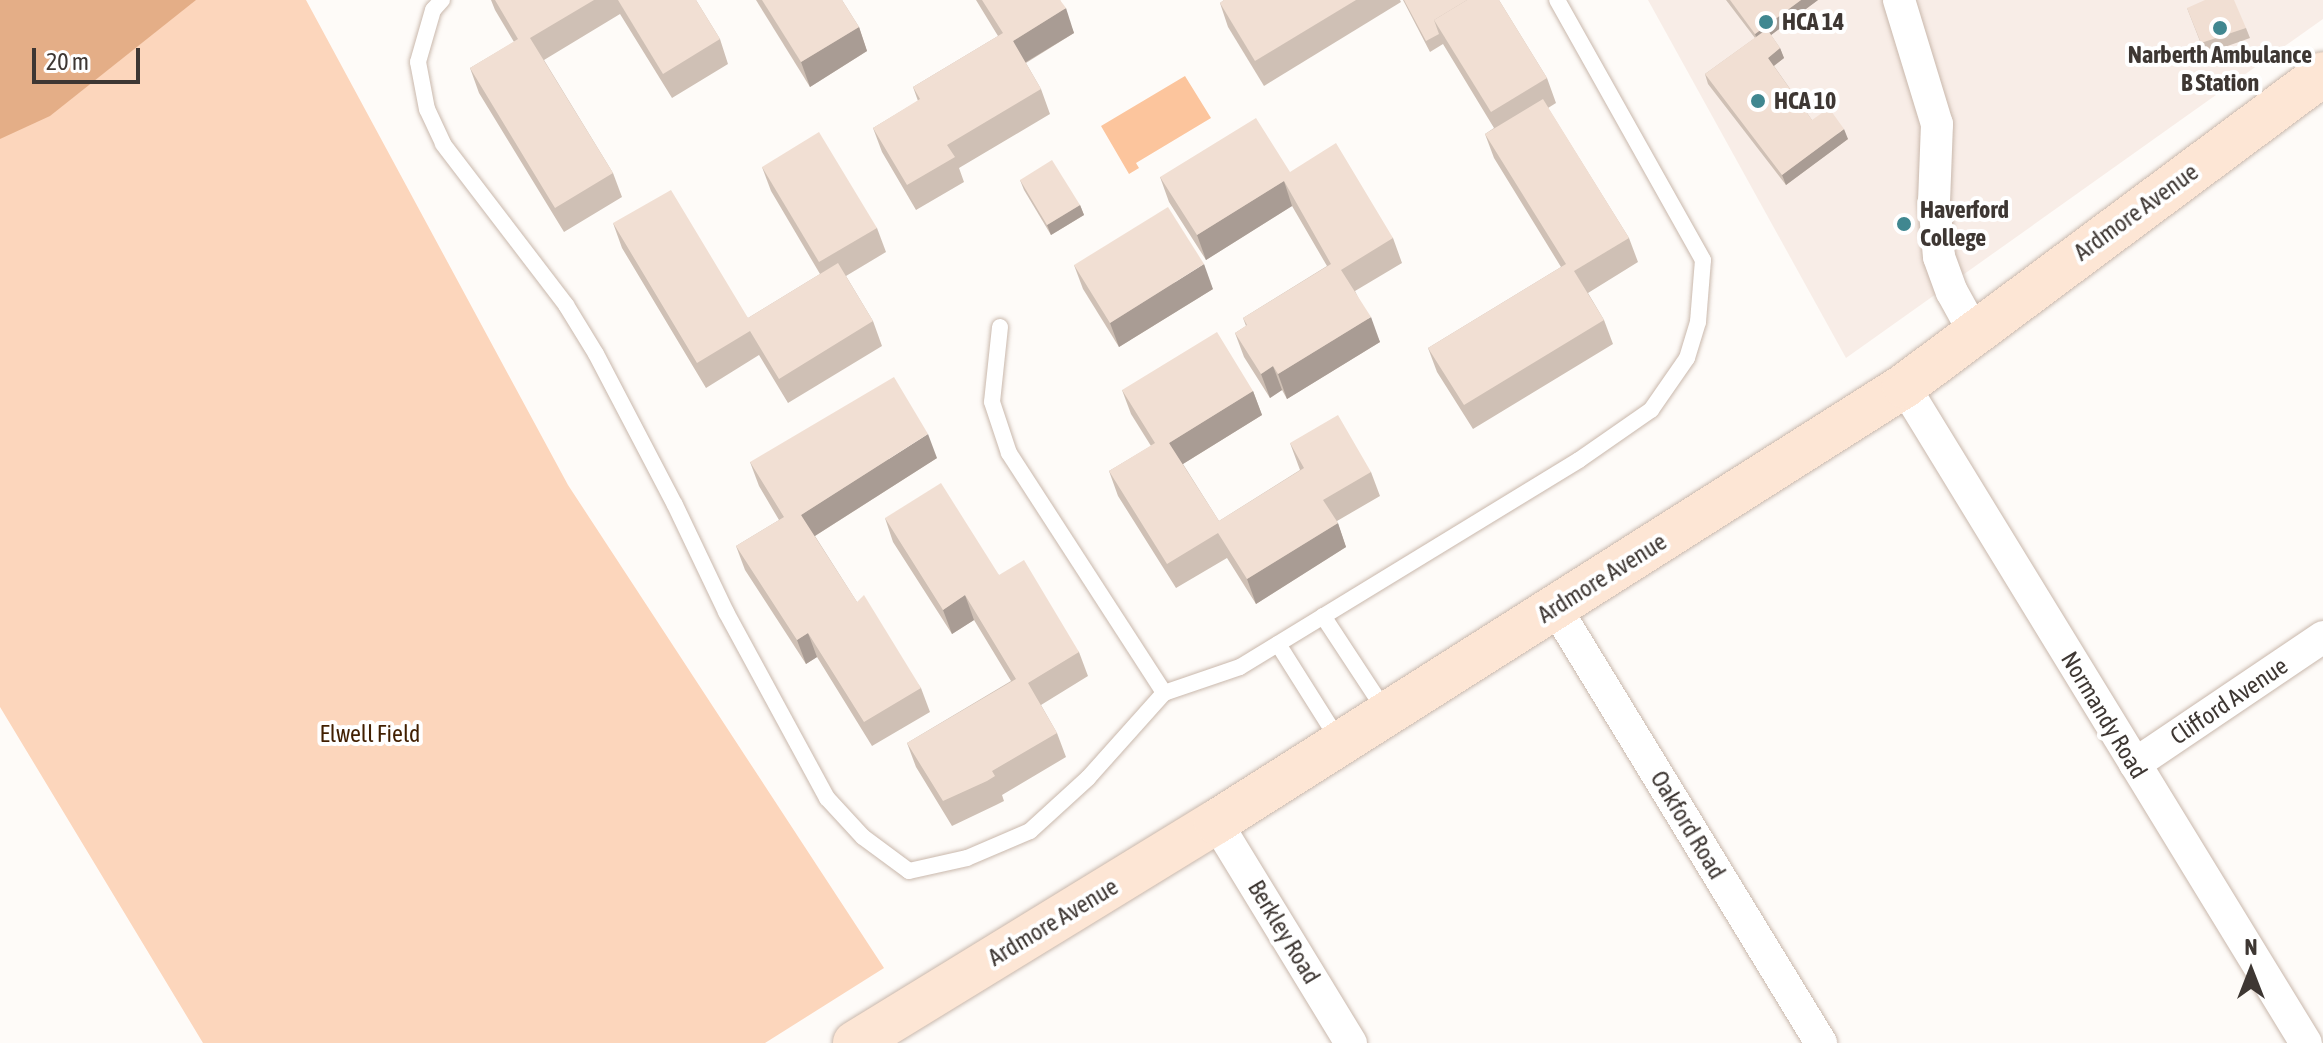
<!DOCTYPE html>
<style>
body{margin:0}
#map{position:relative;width:2323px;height:1043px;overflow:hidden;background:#fefbf8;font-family:"Asap Condensed",sans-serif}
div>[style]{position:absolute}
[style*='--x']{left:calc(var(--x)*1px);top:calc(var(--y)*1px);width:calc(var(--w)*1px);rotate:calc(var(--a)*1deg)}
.built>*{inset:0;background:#f8ede7}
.green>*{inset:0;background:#fcd6bc}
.forest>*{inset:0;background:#e4ae87}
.water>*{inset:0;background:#fcc59d}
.roads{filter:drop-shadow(0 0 2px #c9b8ac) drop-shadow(0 0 2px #c9b8ac)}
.lane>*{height:16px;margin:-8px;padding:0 8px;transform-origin:8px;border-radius:8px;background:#fff}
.street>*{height:32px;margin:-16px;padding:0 16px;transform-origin:16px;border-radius:16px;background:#fff}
.secondary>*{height:44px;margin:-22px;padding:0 22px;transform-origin:22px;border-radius:22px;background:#fde6d5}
.wall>*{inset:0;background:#cfc0b5}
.shaded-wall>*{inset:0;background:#a99c94}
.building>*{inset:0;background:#f1dfd3}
.dots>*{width:22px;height:22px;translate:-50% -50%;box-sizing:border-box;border:4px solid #fff;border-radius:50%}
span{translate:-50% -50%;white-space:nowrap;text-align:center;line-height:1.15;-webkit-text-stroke:8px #fff;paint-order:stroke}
.poi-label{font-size:24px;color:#3e3733;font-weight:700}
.left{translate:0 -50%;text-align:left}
.street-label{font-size:24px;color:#3e3733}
.park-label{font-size:24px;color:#411f01}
.north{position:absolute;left:2211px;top:931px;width:80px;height:80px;-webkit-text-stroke:6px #fff;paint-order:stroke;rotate:0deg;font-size:22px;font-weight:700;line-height:32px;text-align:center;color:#3e3733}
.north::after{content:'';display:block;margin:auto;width:28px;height:36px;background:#3e3733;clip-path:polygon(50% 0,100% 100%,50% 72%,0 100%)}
.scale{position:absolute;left:32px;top:48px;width:108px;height:36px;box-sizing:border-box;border:4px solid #3e3733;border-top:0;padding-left:10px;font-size:24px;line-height:28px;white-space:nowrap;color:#3e3733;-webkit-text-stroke:6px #fff;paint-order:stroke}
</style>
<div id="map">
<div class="built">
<div style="clip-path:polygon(1648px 0,2323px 0,2323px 19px,1846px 358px)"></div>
</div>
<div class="green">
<div style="clip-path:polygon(135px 0,306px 0,568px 485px,884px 968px,765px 1043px,203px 1043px,0 707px,0 73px)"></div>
</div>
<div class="forest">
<div style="clip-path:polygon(0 0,196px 0,50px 116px,0 139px)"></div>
</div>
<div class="water">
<div style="clip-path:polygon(1185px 76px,1211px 118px,1136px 163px,1139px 168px,1129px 174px,1101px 126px)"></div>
</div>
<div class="roads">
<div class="lane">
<div style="--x:442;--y:0;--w:13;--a:132"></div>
<div style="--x:433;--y:10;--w:54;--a:106.1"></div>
<div style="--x:418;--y:62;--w:48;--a:79.2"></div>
<div style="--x:427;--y:109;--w:38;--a:65"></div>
<div style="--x:443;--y:144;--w:203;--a:52.6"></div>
<div style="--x:566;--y:305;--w:57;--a:58.5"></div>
<div style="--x:596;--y:354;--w:170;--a:62.4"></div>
<div style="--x:675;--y:505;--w:119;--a:64.5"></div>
<div style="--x:726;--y:612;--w:212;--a:61.5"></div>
<div style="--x:827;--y:798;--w:53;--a:47.3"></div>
<div style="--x:863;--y:837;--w:57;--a:36.5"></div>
<div style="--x:909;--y:871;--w:59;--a:-12.6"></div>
<div style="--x:967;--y:858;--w:69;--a:-23.2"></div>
<div style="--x:1030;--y:831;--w:79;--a:-42.4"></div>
<div style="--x:1088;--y:778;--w:114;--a:-48.2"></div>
<div style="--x:1164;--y:693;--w:80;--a:-18.9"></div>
<div style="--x:1240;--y:667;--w:397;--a:-31.4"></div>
<div style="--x:1579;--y:460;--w:88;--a:-34.8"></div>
<div style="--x:1651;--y:410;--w:63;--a:-55.3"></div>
<div style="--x:1687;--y:358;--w:38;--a:-73"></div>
<div style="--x:1698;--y:322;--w:62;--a:-85.4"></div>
<div style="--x:1703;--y:260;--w:298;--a:-119.3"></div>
<div style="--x:1000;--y:327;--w:75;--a:96.1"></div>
<div style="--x:992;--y:402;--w:54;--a:71.6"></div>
<div style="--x:1009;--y:453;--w:286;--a:57.1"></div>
<div style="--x:1323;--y:616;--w:115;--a:56.7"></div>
<div style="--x:1278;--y:644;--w:115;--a:57.8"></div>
</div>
<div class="street">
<div style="--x:1899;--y:0;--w:130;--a:73"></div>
<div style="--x:1937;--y:124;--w:77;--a:92.2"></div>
<div style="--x:1934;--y:201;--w:56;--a:84.9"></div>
<div style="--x:1939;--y:257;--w:37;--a:70"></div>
<div style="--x:1952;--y:292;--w:46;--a:61.2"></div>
<div style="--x:1904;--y:386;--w:770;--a:58.54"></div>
<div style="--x:1555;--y:607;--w:511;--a:58.61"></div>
<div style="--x:2135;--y:764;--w:227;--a:-34"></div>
<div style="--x:1216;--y:822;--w:259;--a:58.6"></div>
</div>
<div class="secondary">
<div style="--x:855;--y:1043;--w:423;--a:-31.5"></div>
<div style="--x:1216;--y:822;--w:815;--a:-32.36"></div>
<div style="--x:1904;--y:386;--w:522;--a:-36.67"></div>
</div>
</div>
<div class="wall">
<div style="clip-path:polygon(491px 0,696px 0,720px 39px,728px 64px,672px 98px,620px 14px,544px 60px,613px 173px,622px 197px,564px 232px,479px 93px,470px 68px,514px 42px,495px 10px)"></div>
<div style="clip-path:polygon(756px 0,842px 0,859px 27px,867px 51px,810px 87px)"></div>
<div style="clip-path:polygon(976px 0,1060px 0,1074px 33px,1026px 63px,1041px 89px,1050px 114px,959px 168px,964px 182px,916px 210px,882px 152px,873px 128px,918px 101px,913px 87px,998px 36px)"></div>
<div style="clip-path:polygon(1224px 0,1400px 0,1401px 2px,1264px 86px,1228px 27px,1220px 3px)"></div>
<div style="clip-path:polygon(1403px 0,1499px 0,1547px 78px,1556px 103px,1548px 108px,1629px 238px,1638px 262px,1588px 293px,1604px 320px,1613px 344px,1473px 429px,1437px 372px,1428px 348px,1561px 267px,1494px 158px,1485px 134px,1494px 128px,1443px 44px,1430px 52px)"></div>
<div style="clip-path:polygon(1726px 0,1818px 0,1771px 35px,1780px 48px,1784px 58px,1774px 66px,1812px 120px,1848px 139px,1786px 185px,1708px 84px,1705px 74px,1755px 38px)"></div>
<div style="clip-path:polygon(2187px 8px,2246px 28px,2250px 38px,2205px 54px)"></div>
<div style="clip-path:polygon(762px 167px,877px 228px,886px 252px,846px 276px,873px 321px,882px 346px,788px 403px,759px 355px,706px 388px,622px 248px,613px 223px,748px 318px,820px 274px,771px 191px)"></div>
<div style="clip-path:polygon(1290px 172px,1393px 238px,1402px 263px,1355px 291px,1380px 342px,1287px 399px,1282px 390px,1270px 398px,1244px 357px,1235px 333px,1246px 326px,1243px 318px,1327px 266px,1292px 206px,1206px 260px,1169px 202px,1160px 177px)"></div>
<div style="clip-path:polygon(1020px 180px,1080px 205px,1084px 215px,1051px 235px,1024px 190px)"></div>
<div style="clip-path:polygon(1074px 265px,1213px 289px,1119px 347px,1083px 289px)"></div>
<div style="clip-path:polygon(1122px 390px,1253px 391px,1262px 415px,1183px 464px,1219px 521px,1300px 470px,1290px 443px,1371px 472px,1380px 496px,1337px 521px,1346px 547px,1256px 604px,1227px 558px,1176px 588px,1118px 496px,1109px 471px,1151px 446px,1131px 414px)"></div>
<div style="clip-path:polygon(937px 458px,815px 536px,857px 602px,921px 688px,930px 712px,872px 746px,817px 657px,806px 664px,745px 570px,736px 546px,779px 520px,759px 486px,750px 462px)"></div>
<div style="clip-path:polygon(885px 518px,999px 575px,1079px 652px,1088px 676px,1041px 705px,1057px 733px,1066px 757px,1002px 795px,1004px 801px,996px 805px,952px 826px,916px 767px,907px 743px,1011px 681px,974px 620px,952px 634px,893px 542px)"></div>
</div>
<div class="shaded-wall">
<div style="clip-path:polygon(1801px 0,1818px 0,1759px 44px,1755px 34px)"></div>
<div style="clip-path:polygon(1066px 8px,1074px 33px,1021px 65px,1013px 41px)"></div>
<div style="clip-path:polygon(859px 27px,867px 51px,810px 87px,801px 62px)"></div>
<div style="clip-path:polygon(1780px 48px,1784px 58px,1771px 68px,1768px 58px)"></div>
<div style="clip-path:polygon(1844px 129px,1848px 139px,1786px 185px,1782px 175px)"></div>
<div style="clip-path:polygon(1284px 181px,1292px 206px,1206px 260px,1197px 235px)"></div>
<div style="clip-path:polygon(1080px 205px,1084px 215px,1051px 235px,1047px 225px)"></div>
<div style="clip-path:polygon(1204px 264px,1213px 289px,1119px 347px,1110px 323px)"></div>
<div style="clip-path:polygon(1371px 317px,1380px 342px,1287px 399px,1278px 374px)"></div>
<div style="clip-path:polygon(1273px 366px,1282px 390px,1270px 398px,1261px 374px)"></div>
<div style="clip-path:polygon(1253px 391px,1262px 415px,1178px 467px,1169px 443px)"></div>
<div style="clip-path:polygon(928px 434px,937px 458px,810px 539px,801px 515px)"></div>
<div style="clip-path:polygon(1338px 523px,1346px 547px,1256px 604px,1247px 579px)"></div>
<div style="clip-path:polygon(965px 595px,974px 620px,952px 634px,943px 610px)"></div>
<div style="clip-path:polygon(808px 633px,817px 657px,806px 664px,797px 640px)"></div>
</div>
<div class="building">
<div style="clip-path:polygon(495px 0,594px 0,530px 38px,613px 173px,555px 208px,470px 68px,518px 39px)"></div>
<div style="clip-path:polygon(618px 0,696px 0,720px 39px,663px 74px)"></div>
<div style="clip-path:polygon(762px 0,842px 0,859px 27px,801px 62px)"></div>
<div style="clip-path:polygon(982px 0,1060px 0,1066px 8px,1013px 41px,1041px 89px,947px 145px,955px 157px,907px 185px,873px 128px,920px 99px,913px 87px,1003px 33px)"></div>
<div style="clip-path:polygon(1224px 0,1356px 0,1255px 61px,1220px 3px)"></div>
<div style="clip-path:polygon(1404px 0,1467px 0,1434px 20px,1439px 34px,1426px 41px)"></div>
<div style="clip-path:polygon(1467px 0,1499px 0,1547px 78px,1491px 112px,1434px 20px)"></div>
<div style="clip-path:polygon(1730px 0,1801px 0,1755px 34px)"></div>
<div style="clip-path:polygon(2205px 0,2234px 0,2246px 28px,2201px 43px,2187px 8px)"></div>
<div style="clip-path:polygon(1767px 29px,1780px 48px,1768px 58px,1812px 120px,1829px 108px,1844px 129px,1782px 175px,1705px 74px)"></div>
<div style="clip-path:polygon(1543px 99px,1629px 238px,1574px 271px,1604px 320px,1464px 405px,1428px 348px,1566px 264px,1485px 134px)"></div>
<div style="clip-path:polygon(1256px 118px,1290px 172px,1336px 143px,1393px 238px,1341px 270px,1371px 317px,1278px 374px,1273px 366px,1261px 374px,1235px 333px,1247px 325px,1243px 318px,1331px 264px,1284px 181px,1197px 235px,1160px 177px)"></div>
<div style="clip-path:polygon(819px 132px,877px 228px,819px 262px,762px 167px)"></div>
<div style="clip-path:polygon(1052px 160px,1080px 205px,1047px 225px,1020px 180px)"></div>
<div style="clip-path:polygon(671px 190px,748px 318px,838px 263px,873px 321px,779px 379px,750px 331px,697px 363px,613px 223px)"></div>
<div style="clip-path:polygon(1168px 207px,1204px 264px,1110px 323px,1074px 265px)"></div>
<div style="clip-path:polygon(1217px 332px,1253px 391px,1169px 443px,1219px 521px,1304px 468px,1290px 443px,1338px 415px,1371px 472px,1323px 500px,1338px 523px,1247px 579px,1218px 533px,1167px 564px,1109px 471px,1155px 443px,1122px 390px)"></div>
<div style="clip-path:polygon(894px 377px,928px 434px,801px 515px,857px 602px,864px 595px,921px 688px,864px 722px,808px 633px,797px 640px,736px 546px,784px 517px,750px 462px)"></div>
<div style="clip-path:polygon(941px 483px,999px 575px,1024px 560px,1079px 652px,1028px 683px,1057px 733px,992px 771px,995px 776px,987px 781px,943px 801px,907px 743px,1016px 679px,965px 595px,943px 610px,885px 518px)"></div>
</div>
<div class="dots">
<div style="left:1766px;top:22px;background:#408790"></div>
<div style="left:2220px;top:28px;background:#408790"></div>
<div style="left:1758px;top:101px;background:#408790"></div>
<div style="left:1904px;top:224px;background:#408790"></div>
</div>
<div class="poi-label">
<span class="left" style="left:1782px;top:22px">HCA 14</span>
<span style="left:2220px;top:69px">Narberth Ambulance<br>B Station</span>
<span class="left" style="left:1774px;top:101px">HCA 10</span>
<span class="left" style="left:1920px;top:224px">Haverford<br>College</span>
</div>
<div class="street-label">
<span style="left:2136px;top:212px;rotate:-36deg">Ardmore Avenue</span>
<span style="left:1602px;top:578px;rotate:-32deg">Ardmore Avenue</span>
<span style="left:2229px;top:701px;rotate:-34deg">Clifford Avenue</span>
<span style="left:2104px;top:715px;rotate:59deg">Normandy Road</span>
<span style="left:1688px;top:825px;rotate:59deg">Oakford Road</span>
<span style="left:1053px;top:922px;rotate:-31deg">Ardmore Avenue</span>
<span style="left:1284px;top:932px;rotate:59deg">Berkley Road</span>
</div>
<div class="park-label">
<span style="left:370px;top:734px">Elwell Field</span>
</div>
<div class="north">N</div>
<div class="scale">20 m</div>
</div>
